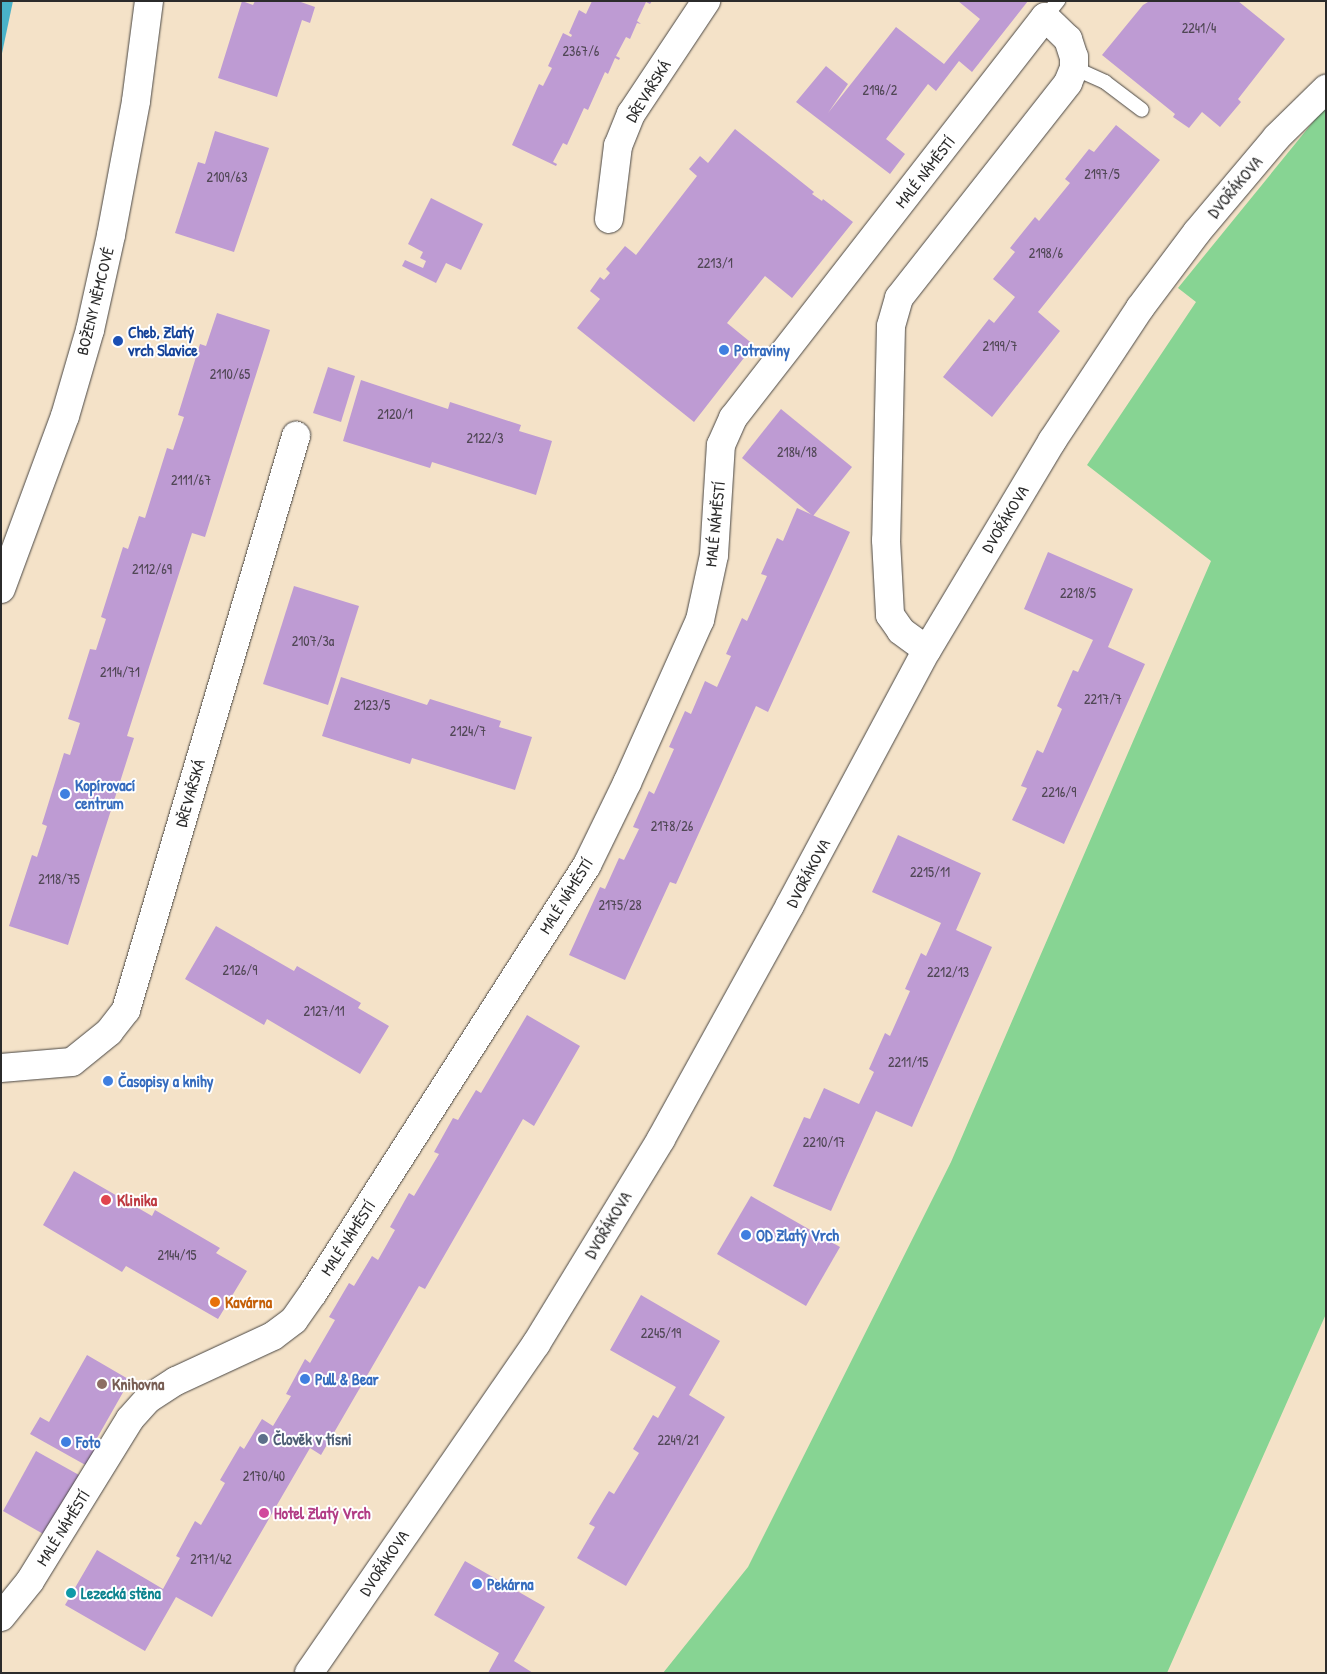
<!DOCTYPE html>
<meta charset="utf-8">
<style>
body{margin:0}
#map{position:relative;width:1327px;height:1674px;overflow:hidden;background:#f4e2c8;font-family:"Patrick Hand",sans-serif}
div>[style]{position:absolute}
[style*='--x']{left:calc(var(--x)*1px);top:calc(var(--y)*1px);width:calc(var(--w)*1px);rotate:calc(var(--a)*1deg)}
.green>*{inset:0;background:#87d493}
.water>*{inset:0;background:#49b2c8}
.building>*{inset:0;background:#be9bd3}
.roads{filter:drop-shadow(0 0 1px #494643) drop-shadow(0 0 1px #494643)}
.service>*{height:14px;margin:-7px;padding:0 7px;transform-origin:7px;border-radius:7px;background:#fff}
.minor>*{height:28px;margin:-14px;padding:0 14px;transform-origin:14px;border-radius:14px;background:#fff}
.tertiary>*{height:28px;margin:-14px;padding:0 14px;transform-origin:14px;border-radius:14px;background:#fff}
.dots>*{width:14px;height:14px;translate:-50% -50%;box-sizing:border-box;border:2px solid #fff;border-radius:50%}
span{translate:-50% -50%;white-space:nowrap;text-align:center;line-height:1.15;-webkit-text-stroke:4px #fff;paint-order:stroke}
.number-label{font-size:14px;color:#504755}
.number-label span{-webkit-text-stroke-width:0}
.street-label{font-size:16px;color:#2b2b2b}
.transit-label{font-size:16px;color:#164399;font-weight:700}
.left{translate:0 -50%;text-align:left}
.shop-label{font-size:16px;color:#366cbe;font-weight:700}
.health-label{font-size:16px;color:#be3a42;font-weight:700}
.food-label{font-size:16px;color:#c56008;font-weight:700}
.education-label{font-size:16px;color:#785e54;font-weight:700}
.service-label{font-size:16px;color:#4e5e75;font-weight:700}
.hotel-label{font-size:16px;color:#b23c85;font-weight:700}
.culture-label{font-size:16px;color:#0d838f;font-weight:700}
.frame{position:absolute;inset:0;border:2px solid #2b2b2b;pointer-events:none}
</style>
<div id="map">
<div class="green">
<div style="clip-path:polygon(1326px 106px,1326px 1314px,1167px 1673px,663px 1673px,748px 1567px,951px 1162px,1211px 561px,1087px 465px,1196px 302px,1178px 288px)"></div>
</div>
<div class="water">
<div style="clip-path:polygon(1px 1px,13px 1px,1px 58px)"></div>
</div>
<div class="building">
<div style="clip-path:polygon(242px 1px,253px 5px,255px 1px,298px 1px,315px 7px,310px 23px,302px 20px,277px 97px,218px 78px)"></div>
<div style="clip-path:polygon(592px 1px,652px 1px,650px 4px,646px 2px,637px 21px,641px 24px,637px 23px,630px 39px,626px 37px,616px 56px,620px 58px,619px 60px,615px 58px,608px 74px,605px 72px,588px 110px,584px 108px,567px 145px,563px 143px,553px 162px,557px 164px,556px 166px,512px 145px,539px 84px,543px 86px,552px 68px,548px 66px,563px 33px,571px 37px,572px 35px,569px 33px,579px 10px,586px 14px)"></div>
<div style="clip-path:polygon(958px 1px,1028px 1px,972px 72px,959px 61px,936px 91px,928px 84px,886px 139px,905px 154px,890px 174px,796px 102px,826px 66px,848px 84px,828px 113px,896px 27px,944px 64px,980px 19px)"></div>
<div style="clip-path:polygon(1146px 1px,1238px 1px,1285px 39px,1238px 99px,1241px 102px,1220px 127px,1202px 112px,1189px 128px,1173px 117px,1175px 114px,1102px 55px,1143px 5px,1148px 2px)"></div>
<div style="clip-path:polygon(1116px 125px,1160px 160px,1038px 312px,1060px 331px,992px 417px,943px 377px,989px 319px,994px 323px,1015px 297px,993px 279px,1015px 252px,1010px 248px,1035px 217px,1039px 221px,1070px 183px,1065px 179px,1089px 149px,1094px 152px)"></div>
<div style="clip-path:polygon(735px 129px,814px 192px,812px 194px,822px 201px,823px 199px,853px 222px,792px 298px,765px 276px,727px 323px,754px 345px,694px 422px,577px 328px,600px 299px,590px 291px,600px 277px,604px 280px,610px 273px,606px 269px,625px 246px,636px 255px,697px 176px,689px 169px,700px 156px,708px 163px)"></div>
<div style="clip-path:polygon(215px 131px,269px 148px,234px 252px,175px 233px,198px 162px,205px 164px)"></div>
<div style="clip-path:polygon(431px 198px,483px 224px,461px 270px,446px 263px,436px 283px,402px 266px,405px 260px,423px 268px,426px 261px,420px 258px,423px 252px,408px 244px)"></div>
<div style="clip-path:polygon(217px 313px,270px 330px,205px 537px,192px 533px,127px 736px,134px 738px,68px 945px,9px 926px,32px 855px,37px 857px,47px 826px,42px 824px,64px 753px,70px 755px,80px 723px,68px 719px,90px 649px,96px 650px,106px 619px,101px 617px,123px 547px,128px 549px,139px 516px,145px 518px,167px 448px,173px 450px,184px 417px,178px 415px,200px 344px,206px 346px)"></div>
<div style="clip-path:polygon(328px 367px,355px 376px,341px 422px,313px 413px)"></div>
<div style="clip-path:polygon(361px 380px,448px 409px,450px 402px,521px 425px,519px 431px,552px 441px,536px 495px,432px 462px,430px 468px,343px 441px)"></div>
<div style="clip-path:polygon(781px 409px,852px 467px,813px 516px,742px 458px)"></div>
<div style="clip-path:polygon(797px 508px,850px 532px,768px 712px,756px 706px,676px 884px,670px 882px,625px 980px,569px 955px,600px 887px,605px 889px,619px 858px,624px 860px,639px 829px,633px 827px,649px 791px,654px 794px,674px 749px,669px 747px,685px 711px,691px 714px,705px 681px,717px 687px,731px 656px,726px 654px,742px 618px,747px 621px,767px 576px,761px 574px,777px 538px,783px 541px)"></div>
<div style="clip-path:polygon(1048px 552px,1133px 589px,1108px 647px,1145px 664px,1064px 844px,1012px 820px,1027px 788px,1021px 786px,1037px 750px,1043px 753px,1062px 709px,1057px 706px,1073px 670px,1078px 672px,1093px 640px,1024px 609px)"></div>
<div style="clip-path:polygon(294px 586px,359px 606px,328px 705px,263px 684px)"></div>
<div style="clip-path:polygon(341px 677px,427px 705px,430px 699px,501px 721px,499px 727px,532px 737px,515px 790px,412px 758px,410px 764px,322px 736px)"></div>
<div style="clip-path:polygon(898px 835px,981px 873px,956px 930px,992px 947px,912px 1127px,876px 1111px,831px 1211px,773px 1186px,804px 1117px,810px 1119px,824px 1088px,859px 1104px,874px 1072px,869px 1069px,885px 1033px,890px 1036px,910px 991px,905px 989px,921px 953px,926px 956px,941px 923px,872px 892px)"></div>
<div style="clip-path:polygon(216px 926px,294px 971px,297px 966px,361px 1003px,358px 1008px,389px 1026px,360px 1074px,267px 1019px,264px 1025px,185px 979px)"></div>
<div style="clip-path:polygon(527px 1015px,580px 1046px,534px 1126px,523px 1119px,425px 1289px,419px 1286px,321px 1455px,310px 1448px,212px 1617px,176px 1597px,145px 1651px,65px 1605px,97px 1550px,163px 1589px,180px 1558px,176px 1556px,195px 1521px,201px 1525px,225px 1483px,220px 1480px,240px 1446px,244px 1449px,262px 1419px,273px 1426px,291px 1396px,286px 1394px,305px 1359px,310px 1363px,335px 1320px,329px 1317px,349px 1283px,354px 1286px,372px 1256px,378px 1260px,395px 1230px,390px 1227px,409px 1193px,414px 1196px,439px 1154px,434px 1152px,453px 1118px,458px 1120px,476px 1090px,481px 1093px)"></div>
<div style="clip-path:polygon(74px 1171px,152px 1216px,155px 1210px,220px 1248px,216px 1253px,247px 1271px,218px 1319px,126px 1266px,122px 1272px,43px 1225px)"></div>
<div style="clip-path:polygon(751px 1196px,840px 1247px,806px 1306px,717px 1254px)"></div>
<div style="clip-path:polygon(641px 1295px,720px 1341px,689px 1395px,725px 1417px,626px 1586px,577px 1558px,595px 1527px,589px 1524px,609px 1491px,614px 1494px,639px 1453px,633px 1449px,653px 1415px,658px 1418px,676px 1387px,610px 1350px)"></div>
<div style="clip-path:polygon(87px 1355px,130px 1380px,92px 1447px,98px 1451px,89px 1467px,30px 1434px,40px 1417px,49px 1422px)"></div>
<div style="clip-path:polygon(36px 1451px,79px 1475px,45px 1535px,3px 1511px)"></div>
<div style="clip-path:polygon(465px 1561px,545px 1607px,514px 1661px,533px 1673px,488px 1673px,499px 1653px,434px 1615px)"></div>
</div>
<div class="roads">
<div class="service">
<div style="--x:1045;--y:17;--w:21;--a:-51"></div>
<div style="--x:1074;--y:68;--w:34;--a:24"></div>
<div style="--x:1105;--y:82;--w:46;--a:37.1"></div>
</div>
<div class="minor">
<div style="--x:609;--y:219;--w:74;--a:-83"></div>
<div style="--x:618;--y:146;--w:35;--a:-68"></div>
<div style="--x:631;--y:114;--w:136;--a:-56.4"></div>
<div style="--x:1;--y:1068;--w:71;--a:-4.8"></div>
<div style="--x:72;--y:1062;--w:48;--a:-39"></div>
<div style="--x:109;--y:1032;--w:28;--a:-52"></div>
<div style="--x:126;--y:1010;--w:599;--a:-73.5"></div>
<div style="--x:1;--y:1617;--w:46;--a:-51.1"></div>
<div style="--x:30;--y:1581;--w:190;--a:-58.3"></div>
<div style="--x:130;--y:1419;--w:27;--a:-48"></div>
<div style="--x:148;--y:1399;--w:33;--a:-33"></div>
<div style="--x:176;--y:1381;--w:107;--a:-24.9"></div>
<div style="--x:273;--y:1336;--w:26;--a:-37"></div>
<div style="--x:294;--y:1320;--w:33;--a:-55"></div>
<div style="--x:313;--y:1293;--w:508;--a:-57.37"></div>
<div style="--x:587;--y:865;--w:91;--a:-64"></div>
<div style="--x:627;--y:783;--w:179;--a:-65.9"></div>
<div style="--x:700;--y:620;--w:66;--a:-77.8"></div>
<div style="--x:714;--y:555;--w:110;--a:-86.4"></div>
<div style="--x:721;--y:445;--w:30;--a:-66"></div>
<div style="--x:733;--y:418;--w:508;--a:-52.12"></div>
<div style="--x:1045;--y:17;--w:32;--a:44"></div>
<div style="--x:1068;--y:39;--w:19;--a:72"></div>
<div style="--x:1074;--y:57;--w:11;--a:90"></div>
<div style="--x:1074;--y:68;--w:16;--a:112"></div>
<div style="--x:1068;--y:83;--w:273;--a:128.2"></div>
<div style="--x:899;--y:298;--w:29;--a:106"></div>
<div style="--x:891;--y:326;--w:214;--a:91.3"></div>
<div style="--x:886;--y:540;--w:75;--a:86.9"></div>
<div style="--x:890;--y:615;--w:19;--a:55"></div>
<div style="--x:901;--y:631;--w:32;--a:36"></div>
</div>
<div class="tertiary">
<div style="--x:1;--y:589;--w:184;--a:-69.7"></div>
<div style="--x:65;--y:416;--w:90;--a:-73.8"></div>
<div style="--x:90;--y:330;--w:97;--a:-77.5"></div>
<div style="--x:111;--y:235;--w:136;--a:-79.4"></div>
<div style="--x:136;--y:101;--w:101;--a:-82.6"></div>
<div style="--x:309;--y:1673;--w:400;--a:-55.4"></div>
<div style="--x:536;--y:1344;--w:240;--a:-58.6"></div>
<div style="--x:661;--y:1139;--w:267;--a:-61.1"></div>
<div style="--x:790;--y:905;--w:289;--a:-61.8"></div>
<div style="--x:927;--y:650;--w:244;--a:-59.1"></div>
<div style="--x:1052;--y:441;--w:159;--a:-56.5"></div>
<div style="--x:1140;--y:308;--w:95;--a:-53.1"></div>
<div style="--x:1197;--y:232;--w:124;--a:-49.9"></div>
<div style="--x:1277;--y:137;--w:69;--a:-44.4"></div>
</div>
</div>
<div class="dots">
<div style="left:118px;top:341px;background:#1a4fb4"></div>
<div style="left:724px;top:350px;background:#3f7fe0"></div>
<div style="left:65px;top:794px;background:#3f7fe0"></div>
<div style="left:108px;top:1081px;background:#3f7fe0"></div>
<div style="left:106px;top:1200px;background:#e0444e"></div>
<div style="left:746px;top:1235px;background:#3f7fe0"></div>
<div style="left:215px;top:1302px;background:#e8710a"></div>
<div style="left:305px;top:1379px;background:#3f7fe0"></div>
<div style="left:102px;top:1384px;background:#8d6e63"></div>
<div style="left:263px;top:1439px;background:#5c6f8a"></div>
<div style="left:66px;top:1442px;background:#3f7fe0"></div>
<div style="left:264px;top:1513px;background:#d1479c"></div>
<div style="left:477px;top:1584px;background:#3f7fe0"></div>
<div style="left:71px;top:1593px;background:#0f9aa8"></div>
</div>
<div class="number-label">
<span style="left:1199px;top:28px">2241/4</span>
<span style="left:581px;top:51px">2367/6</span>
<span style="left:880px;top:90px">2196/2</span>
<span style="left:1102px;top:174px">2197/5</span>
<span style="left:227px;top:177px">2109/63</span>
<span style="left:1046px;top:253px">2198/6</span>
<span style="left:715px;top:263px">2213/1</span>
<span style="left:1000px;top:346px">2199/7</span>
<span style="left:230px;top:374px">2110/65</span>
<span style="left:395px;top:414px">2120/1</span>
<span style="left:485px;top:438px">2122/3</span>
<span style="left:797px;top:452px">2184/18</span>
<span style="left:191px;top:480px">2111/67</span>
<span style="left:152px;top:569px">2112/69</span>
<span style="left:1078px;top:593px">2218/5</span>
<span style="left:313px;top:641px">2107/3a</span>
<span style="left:120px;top:672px">2114/71</span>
<span style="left:1103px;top:699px">2217/7</span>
<span style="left:372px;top:705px">2123/5</span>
<span style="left:468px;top:731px">2124/7</span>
<span style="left:1059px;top:792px">2216/9</span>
<span style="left:672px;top:826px">2178/26</span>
<span style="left:930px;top:872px">2215/11</span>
<span style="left:59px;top:879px">2118/75</span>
<span style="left:620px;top:905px">2175/28</span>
<span style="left:240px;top:970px">2126/9</span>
<span style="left:948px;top:972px">2212/13</span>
<span style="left:324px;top:1011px">2127/11</span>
<span style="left:908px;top:1062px">2211/15</span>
<span style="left:824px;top:1142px">2210/17</span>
<span style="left:177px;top:1255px">2144/15</span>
<span style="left:661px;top:1333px">2245/19</span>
<span style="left:678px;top:1440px">2249/21</span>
<span style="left:264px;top:1476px">2170/40</span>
<span style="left:211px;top:1559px">2171/42</span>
</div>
<div class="street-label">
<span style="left:648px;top:91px;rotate:-58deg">DŘEVAŘSKÁ</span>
<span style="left:925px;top:172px;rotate:-52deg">MALÉ NÁMĚSTÍ</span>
<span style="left:1235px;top:187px;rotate:-50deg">DVOŘÁKOVA</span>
<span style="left:95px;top:301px;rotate:-76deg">BOŽENY NĚMCOVÉ</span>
<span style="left:1005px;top:519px;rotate:-59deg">DVOŘÁKOVA</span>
<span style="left:715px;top:524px;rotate:-84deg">MALÉ NÁMĚSTÍ</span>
<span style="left:190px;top:793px;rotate:-74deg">DŘEVAŘSKÁ</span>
<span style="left:808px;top:873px;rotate:-62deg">DVOŘÁKOVA</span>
<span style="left:566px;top:896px;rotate:-58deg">MALÉ NÁMĚSTÍ</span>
<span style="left:608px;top:1225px;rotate:-59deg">DVOŘÁKOVA</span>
<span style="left:348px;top:1238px;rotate:-57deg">MALÉ NÁMĚSTÍ</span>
<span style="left:63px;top:1528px;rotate:-58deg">MALÉ NÁMĚSTÍ</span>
<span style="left:384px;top:1563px;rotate:-56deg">DVOŘÁKOVA</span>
</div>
<div class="transit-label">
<span class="left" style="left:128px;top:341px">Cheb, Zlatý<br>vrch Slavice</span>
</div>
<div class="shop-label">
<span class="left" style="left:734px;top:350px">Potraviny</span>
<span class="left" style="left:75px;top:794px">Kopírovací<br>centrum</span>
<span class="left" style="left:118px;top:1081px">Časopisy a knihy</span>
<span class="left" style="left:756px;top:1235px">OD Zlatý Vrch</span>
<span class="left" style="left:315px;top:1379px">Pull &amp; Bear</span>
<span class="left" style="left:76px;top:1442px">Foto</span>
<span class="left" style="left:487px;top:1584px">Pekárna</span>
</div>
<div class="health-label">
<span class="left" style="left:117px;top:1200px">Klinika</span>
</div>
<div class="food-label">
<span class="left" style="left:225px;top:1302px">Kavárna</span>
</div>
<div class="education-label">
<span class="left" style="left:112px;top:1384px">Knihovna</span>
</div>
<div class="service-label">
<span class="left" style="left:273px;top:1439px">Člověk v tísni</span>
</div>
<div class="hotel-label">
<span class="left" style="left:274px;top:1513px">Hotel Zlatý Vrch</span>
</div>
<div class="culture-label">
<span class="left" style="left:81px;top:1593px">Lezecká stěna</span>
</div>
<div class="frame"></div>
</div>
